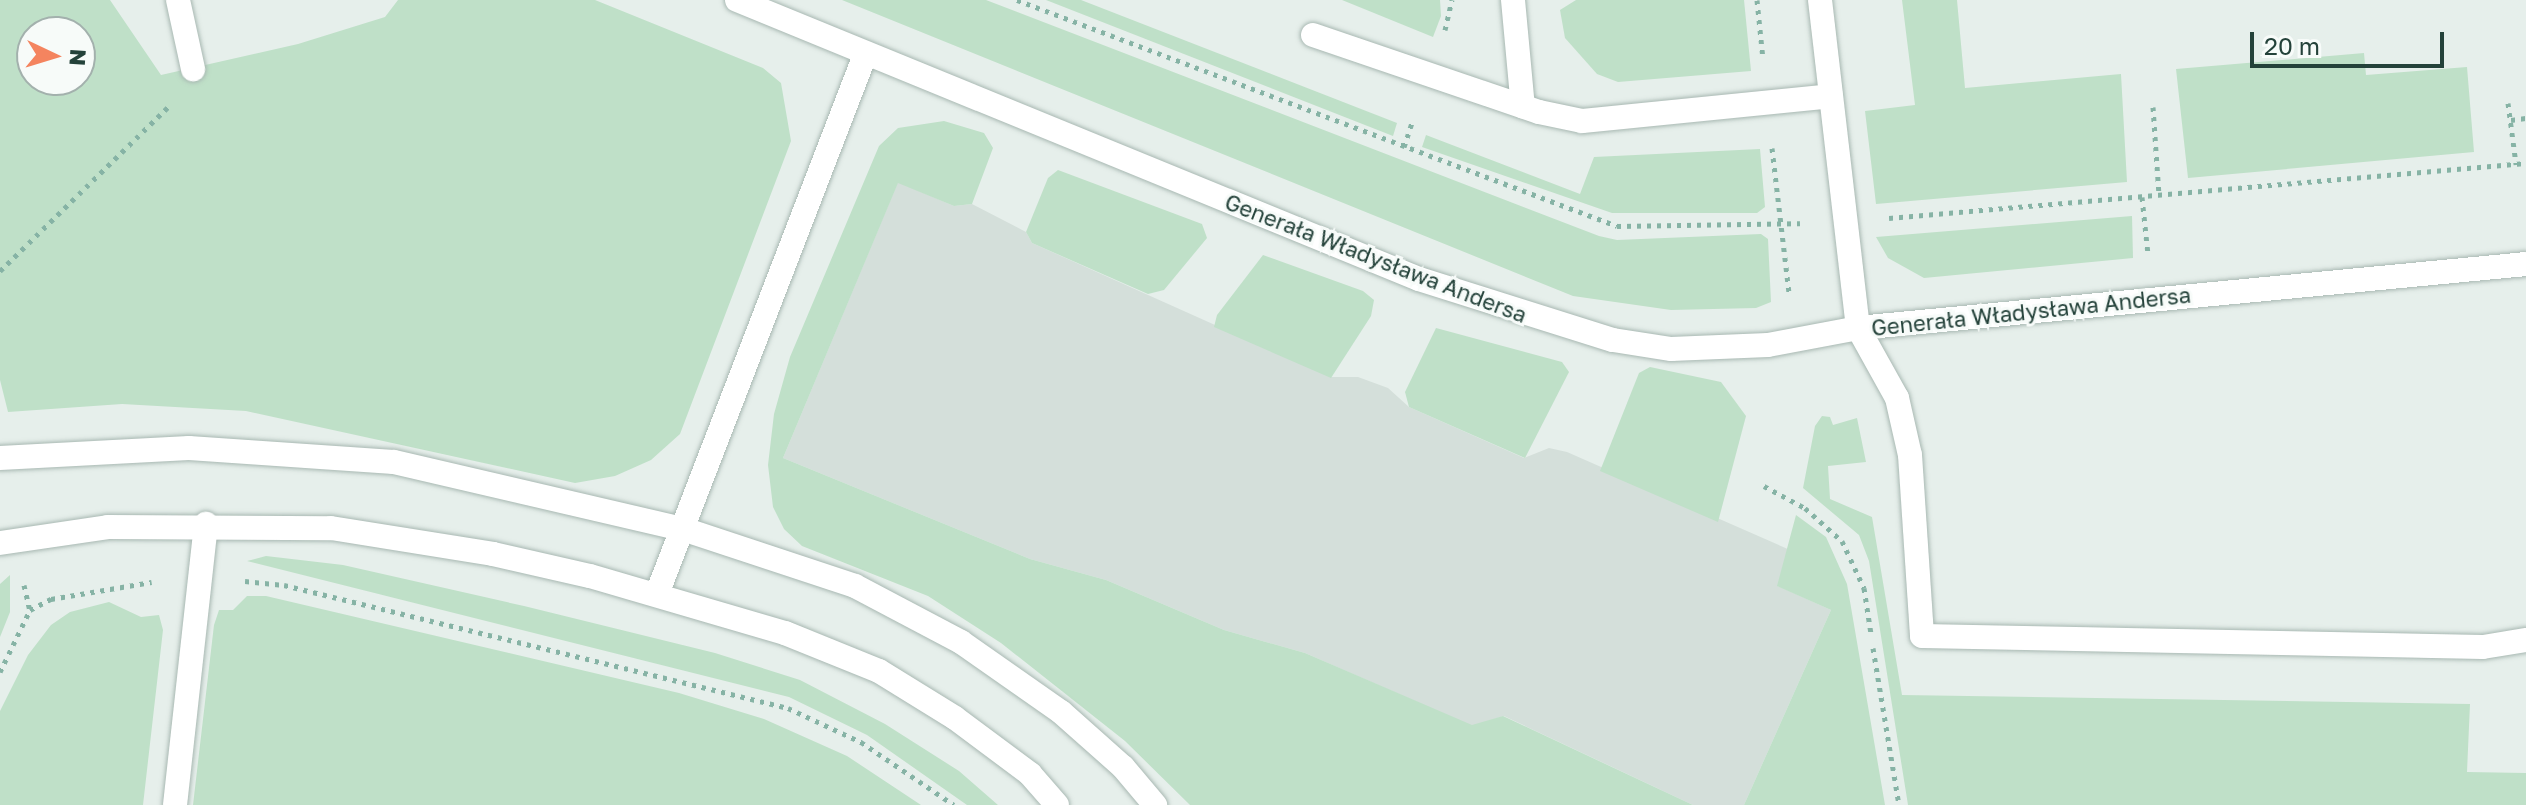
<!DOCTYPE html>
<meta charset="utf-8">
<style>
body{margin:0}
#map{position:relative;width:2526px;height:805px;overflow:hidden;background:#e6efeb;font-family:"Golos Text",sans-serif}
div>[style]{position:absolute}
[style*='--x']{left:calc(var(--x)*1px);top:calc(var(--y)*1px);width:calc(var(--w)*1px);rotate:calc(var(--a)*1deg)}
.built>*{inset:0;background:#d4dfda}
.green>*{inset:0;background:#bfe0c8}
.path>*{height:5px;margin-top:-2.5px;transform-origin:0;background:repeating-linear-gradient(90deg,#86b3a5 0 4px,transparent 0 10px)}
.roads{filter:drop-shadow(0 0 2px #a8b8b2) drop-shadow(0 0 2px #a8b8b2)}
.service>*{height:24px;margin:-12px;padding:0 12px;transform-origin:12px;border-radius:12px;background:#fff}
.minor>*{height:24px;margin:-12px;padding:0 12px;transform-origin:12px;border-radius:12px;background:#fff}
.secondary>*{height:24px;margin:-12px;padding:0 12px;transform-origin:12px;border-radius:12px;background:#fff}
span{translate:-50% -50%;white-space:nowrap;text-align:center;line-height:1.15;-webkit-text-stroke:6px #f7fbf9;paint-order:stroke}
.street-label{font-size:22px;color:#24423a}
.north{position:absolute;left:16px;top:16px;width:80px;height:80px;box-sizing:border-box;background:#f7fbf9;border:2px solid #a3b1ad;border-radius:50%;rotate:94deg;font-size:22px;font-weight:700;line-height:32px;text-align:center;color:#24423a}
.north::after{content:'';display:block;margin:auto;width:28px;height:36px;background:#f4845f;clip-path:polygon(50% 0,100% 100%,50% 72%,0 100%)}
.scale{position:absolute;left:2250px;top:32px;width:194px;height:36px;box-sizing:border-box;border:4px solid #24423a;border-top:0;padding-left:10px;font-size:24px;line-height:28px;white-space:nowrap;color:#24423a;-webkit-text-stroke:6px #f7fbf9;paint-order:stroke}
</style>
<div id="map">
<div class="built">
<div style="clip-path:polygon(898px 182px,954px 206px,972px 204px,1026px 232px,1032px 243px,1331px 377px,1358px 377px,1388px 388px,1409px 407px,1524px 458px,1549px 448px,1567px 452px,1790px 550px,1778px 586px,1831px 610px,1744px 805px,1693px 805px,1504px 716px,1472px 726px,1305px 653px,1224px 630px,1106px 580px,1030px 559px,783px 458px)"></div>
</div>
<div class="green">
<div style="clip-path:polygon(evenodd,0 0,110px 0,161px 75px,298px 44px,385px 17px,398px 0,595px 0,763px 68px,781px 83px,791px 141px,680px 434px,651px 460px,615px 476px,575px 483px,246px 411px,122px 404px,8px 412px,0 380px,0 0,32px 32px,80px 32px,80px 80px,32px 80px,32px 32px)"></div>
<div style="clip-path:polygon(842px 0,986px 0,1599px 236px,1617px 240px,1761px 234px,1768px 239px,1771px 302px,1756px 308px,1671px 310px,1573px 296px)"></div>
<div style="clip-path:polygon(1046px 0,1081px 0,1397px 123px,1393px 136px)"></div>
<div style="clip-path:polygon(1342px 0,1440px 0,1441px 16px,1433px 37px)"></div>
<div style="clip-path:polygon(1576px 0,1744px 0,1751px 71px,1618px 82px,1597px 74px,1565px 38px,1560px 10px)"></div>
<div style="clip-path:polygon(1902px 0,1957px 0,1965px 88px,2121px 74px,2127px 182px,1876px 204px,1865px 111px,1915px 105px)"></div>
<div style="clip-path:polygon(2364px 53px,2366px 75px,2467px 67px,2474px 152px,2188px 178px,2176px 69px)"></div>
<div style="clip-path:polygon(944px 121px,984px 133px,993px 148px,972px 204px,954px 206px,898px 183px,783px 458px,1030px 559px,1106px 580px,1224px 630px,1305px 653px,1472px 725px,1503px 716px,1693px 805px,1190px 805px,1125px 741px,1001px 643px,928px 596px,802px 546px,784px 529px,773px 507px,768px 465px,774px 414px,790px 357px,879px 146px,898px 128px)"></div>
<div style="clip-path:polygon(1426px 135px,1580px 194px,1594px 157px,1760px 149px,1765px 207px,1757px 213px,1612px 213px,1422px 147px)"></div>
<div style="clip-path:polygon(1058px 170px,1202px 224px,1207px 238px,1164px 290px,1148px 294px,1032px 243px,1026px 232px,1048px 178px)"></div>
<div style="clip-path:polygon(2132px 216px,2133px 258px,1924px 278px,1888px 258px,1876px 237px)"></div>
<div style="clip-path:polygon(1263px 255px,1363px 291px,1374px 300px,1371px 316px,1331px 378px,1214px 327px,1217px 315px)"></div>
<div style="clip-path:polygon(1436px 328px,1562px 362px,1569px 372px,1525px 458px,1409px 407px,1405px 392px)"></div>
<div style="clip-path:polygon(1650px 367px,1721px 382px,1746px 416px,1718px 522px,1600px 471px,1639px 373px)"></div>
<div style="clip-path:polygon(1822px 416px,1830px 417px,1833px 425px,1857px 418px,1866px 462px,1828px 466px,1830px 499px,1872px 517px,1902px 695px,2470px 704px,2467px 772px,2526px 773px,2526px 805px,1908px 805px,1869px 561px,1859px 535px,1803px 488px,1815px 426px)"></div>
<div style="clip-path:polygon(1796px 515px,1826px 537px,1847px 584px,1885px 805px,1744px 805px,1831px 610px,1777px 586px)"></div>
<div style="clip-path:polygon(266px 556px,343px 565px,524px 606px,715px 653px,800px 680px,885px 724px,959px 771px,998px 805px,967px 805px,867px 735px,789px 697px,247px 561px)"></div>
<div style="clip-path:polygon(10px 575px,10px 612px,0 637px,0 584px)"></div>
<div style="clip-path:polygon(247px 596px,266px 596px,679px 693px,764px 719px,847px 756px,921px 805px,193px 805px,214px 625px,219px 610px,233px 610px)"></div>
<div style="clip-path:polygon(109px 602px,141px 617px,159px 615px,163px 630px,143px 805px,0 805px,0 711px,28px 655px,51px 625px,70px 612px)"></div>
</div>
<div class="path">
<div style="--x:1017;--y:0;--w:641;--a:20.64"></div>
<div style="--x:1617;--y:226;--w:183;--a:-0.9"></div>
<div style="--x:1757;--y:0;--w:59;--a:84.2"></div>
<div style="--x:1445;--y:30;--w:31;--a:-77"></div>
<div style="--x:2508;--y:103;--w:62;--a:82.5"></div>
<div style="--x:2153;--y:107;--w:88;--a:86.1"></div>
<div style="--x:2511;--y:120;--w:15;--a:-8"></div>
<div style="--x:1404;--y:147;--w:29;--a:-72"></div>
<div style="--x:1772;--y:148;--w:146;--a:83.3"></div>
<div style="--x:2142;--y:197;--w:57;--a:84"></div>
<div style="--x:1889;--y:218;--w:639;--a:-4.93"></div>
<div style="--x:0;--y:271;--w:235;--a:-44.3"></div>
<div style="--x:1764;--y:486;--w:47;--a:28.2"></div>
<div style="--x:1805;--y:508;--w:50;--a:41.7"></div>
<div style="--x:1842;--y:541;--w:52;--a:64.9"></div>
<div style="--x:1864;--y:588;--w:47;--a:81.3"></div>
<div style="--x:245;--y:581;--w:39;--a:6"></div>
<div style="--x:284;--y:585;--w:519;--a:13.71"></div>
<div style="--x:788;--y:708;--w:81;--a:25"></div>
<div style="--x:861;--y:742;--w:112;--a:34.1"></div>
<div style="--x:24;--y:585;--w:26;--a:77"></div>
<div style="--x:1873;--y:648;--w:159;--a:80.6"></div>
<div style="--x:0;--y:672;--w:69;--a:-64.2"></div>
<div style="--x:30;--y:610;--w:24;--a:-28"></div>
<div style="--x:51;--y:599;--w:102;--a:-9.6"></div>
</div>
<div class="roads">
<div class="service">
<div style="--x:178;--y:0;--w:71;--a:77.7"></div>
<div style="--x:1513;--y:0;--w:107;--a:84.7"></div>
<div style="--x:1313;--y:35;--w:239;--a:18.8"></div>
<div style="--x:1539;--y:112;--w:44;--a:11.8"></div>
<div style="--x:1582;--y:121;--w:250;--a:-5.7"></div>
<div style="--x:1858;--y:328;--w:80;--a:60.9"></div>
<div style="--x:1897;--y:398;--w:58;--a:77.2"></div>
<div style="--x:1910;--y:455;--w:181;--a:86.2"></div>
<div style="--x:1922;--y:636;--w:561;--a:1.12"></div>
<div style="--x:2483;--y:647;--w:44;--a:-9.2"></div>
<div style="--x:175;--y:805;--w:283;--a:-83.7"></div>
</div>
<div class="minor">
<div style="--x:737;--y:0;--w:737;--a:22.25"></div>
<div style="--x:1419;--y:279;--w:203;--a:17.5"></div>
<div style="--x:1613;--y:340;--w:59;--a:8.8"></div>
<div style="--x:1671;--y:349;--w:97;--a:-2.4"></div>
<div style="--x:1768;--y:345;--w:92;--a:-10.7"></div>
<div style="--x:1858;--y:328;--w:671;--a:-5.47"></div>
<div style="--x:1820;--y:0;--w:330;--a:83.4"></div>
<div style="--x:657;--y:594;--w:578;--a:-68.9"></div>
</div>
<div class="secondary">
<div style="--x:0;--y:458;--w:189;--a:-3"></div>
<div style="--x:189;--y:448;--w:205;--a:3.9"></div>
<div style="--x:394;--y:462;--w:297;--a:13.1"></div>
<div style="--x:683;--y:529;--w:181;--a:18.3"></div>
<div style="--x:855;--y:586;--w:120;--a:27.8"></div>
<div style="--x:961;--y:642;--w:122;--a:35"></div>
<div style="--x:1061;--y:712;--w:83;--a:41.6"></div>
<div style="--x:1123;--y:767;--w:50;--a:49.9"></div>
<div style="--x:0;--y:543;--w:109;--a:-8.4"></div>
<div style="--x:108;--y:527;--w:223;--a:0.3"></div>
<div style="--x:331;--y:528;--w:164;--a:9.1"></div>
<div style="--x:493;--y:554;--w:99;--a:12.8"></div>
<div style="--x:590;--y:576;--w:203;--a:16.3"></div>
<div style="--x:785;--y:633;--w:101;--a:22"></div>
<div style="--x:879;--y:671;--w:89;--a:31.7"></div>
<div style="--x:955;--y:718;--w:94;--a:36.7"></div>
<div style="--x:1030;--y:774;--w:41;--a:48.9"></div>
</div>
</div>
<div class="street-label">
<span style="left:1376px;top:258px;rotate:21deg">Generała Władysława Andersa</span>
<span style="left:2031px;top:311px;rotate:-6deg">Generała Władysława Andersa</span>
</div>
<div class="north">N</div>
<div class="scale">20 m</div>
</div>
